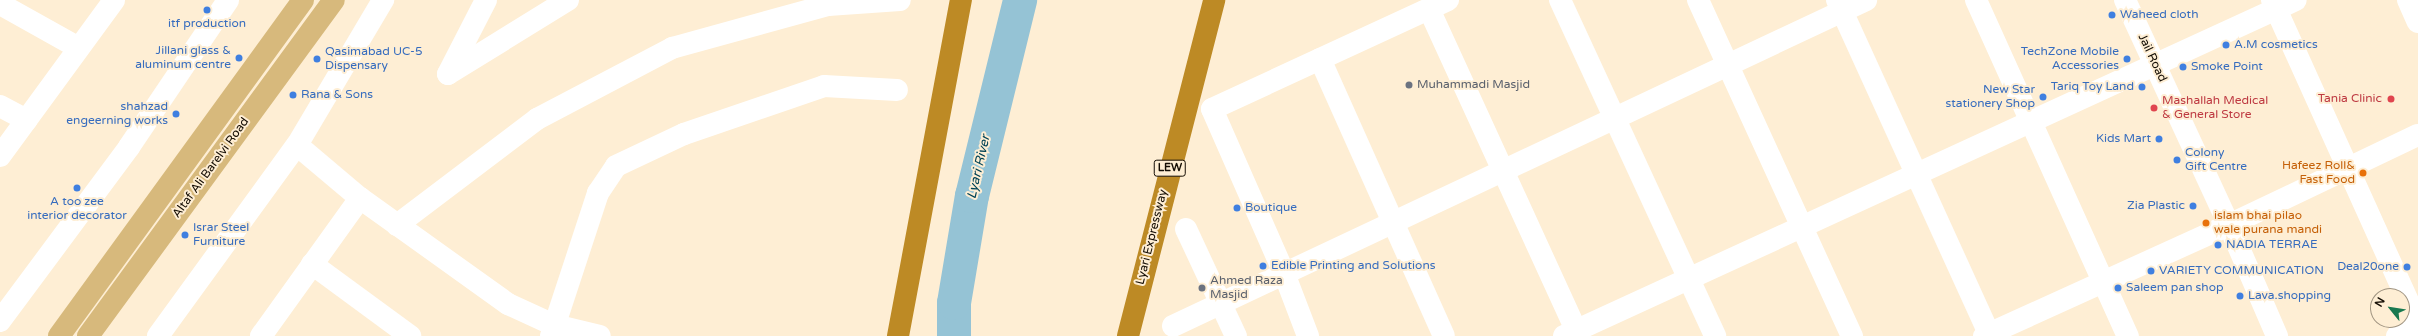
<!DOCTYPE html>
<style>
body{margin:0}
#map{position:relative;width:2418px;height:336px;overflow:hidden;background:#feeed4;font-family:"Varela Round",sans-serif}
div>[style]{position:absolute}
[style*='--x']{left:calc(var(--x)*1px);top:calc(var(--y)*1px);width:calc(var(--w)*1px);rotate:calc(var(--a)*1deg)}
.river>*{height:34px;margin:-17px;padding:0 17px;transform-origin:17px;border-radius:17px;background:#95c3d5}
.minor>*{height:22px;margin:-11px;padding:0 11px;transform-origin:11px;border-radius:11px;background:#fff}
.major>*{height:22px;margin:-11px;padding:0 11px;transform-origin:11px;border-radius:11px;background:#d7b97c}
.highway>*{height:22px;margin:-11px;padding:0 11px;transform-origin:11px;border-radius:11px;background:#bd8a25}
.dots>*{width:11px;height:11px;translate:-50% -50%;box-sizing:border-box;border:2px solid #feeed4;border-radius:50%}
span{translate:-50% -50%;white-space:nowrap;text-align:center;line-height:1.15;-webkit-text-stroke:4px #feeed4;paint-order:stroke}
.shield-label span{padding:1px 3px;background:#feeed4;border:1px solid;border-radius:3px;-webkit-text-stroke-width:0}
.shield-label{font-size:11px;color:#140d04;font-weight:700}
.shop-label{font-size:12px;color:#366cbe}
.left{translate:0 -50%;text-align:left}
.right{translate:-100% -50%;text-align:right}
.street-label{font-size:12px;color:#140d04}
.worship-label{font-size:12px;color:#5b616d}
.health-label{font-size:12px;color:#be3a42}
.food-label{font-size:12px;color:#c56008}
.water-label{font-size:13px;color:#004255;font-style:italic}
.north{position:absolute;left:2370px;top:288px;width:40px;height:40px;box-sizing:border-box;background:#feeed4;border:1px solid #a09481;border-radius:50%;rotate:300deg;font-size:11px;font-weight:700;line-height:16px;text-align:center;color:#140d04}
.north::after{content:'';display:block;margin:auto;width:14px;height:18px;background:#197950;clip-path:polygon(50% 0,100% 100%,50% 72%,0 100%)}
</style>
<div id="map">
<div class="river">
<div style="--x:954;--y:336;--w:33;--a:-90"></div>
<div style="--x:954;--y:303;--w:109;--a:-80.5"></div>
<div style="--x:972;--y:196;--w:202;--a:-76.2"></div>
</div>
<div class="minor">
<div style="--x:1560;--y:0;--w:370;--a:65.2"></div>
<div style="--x:1698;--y:0;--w:370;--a:65.4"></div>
<div style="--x:1837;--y:0;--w:369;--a:65.5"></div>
<div style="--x:1976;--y:0;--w:369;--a:65.7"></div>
<div style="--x:2125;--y:0;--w:248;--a:65.2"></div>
<div style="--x:2229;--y:225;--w:121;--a:66.6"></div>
<div style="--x:2272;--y:0;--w:355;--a:65.7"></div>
<div style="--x:2408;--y:0;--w:24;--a:66"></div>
<div style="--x:0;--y:4;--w:90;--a:29.1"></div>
<div style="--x:1429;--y:9;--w:360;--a:65.4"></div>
<div style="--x:1320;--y:59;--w:303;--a:65.9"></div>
<div style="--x:448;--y:74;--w:141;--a:-31.7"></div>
<div style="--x:448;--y:74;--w:83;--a:-62.8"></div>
<div style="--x:0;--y:106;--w:30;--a:28"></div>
<div style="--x:297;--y:145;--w:82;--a:40.1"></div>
<div style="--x:360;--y:198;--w:182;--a:35.6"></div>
<div style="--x:508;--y:304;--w:51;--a:24.5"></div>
<div style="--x:554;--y:325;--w:47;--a:13.4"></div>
<div style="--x:0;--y:156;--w:193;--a:-53.8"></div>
<div style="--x:397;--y:225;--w:176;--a:-37.1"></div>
<div style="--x:537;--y:119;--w:153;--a:-27.7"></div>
<div style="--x:672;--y:48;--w:162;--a:-15.4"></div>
<div style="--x:828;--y:5;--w:72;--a:-4"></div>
<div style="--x:1186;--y:229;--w:118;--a:65"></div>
<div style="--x:312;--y:264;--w:122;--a:36.3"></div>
<div style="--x:0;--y:321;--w:217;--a:-53.4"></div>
<div style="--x:129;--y:147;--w:177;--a:-56"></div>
<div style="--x:1173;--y:326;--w:766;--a:-25.19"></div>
<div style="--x:158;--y:336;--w:236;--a:-54"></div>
<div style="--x:297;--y:145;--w:169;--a:-59.3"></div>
<div style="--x:261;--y:336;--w:170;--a:-54.3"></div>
<div style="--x:551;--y:336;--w:151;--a:-71.8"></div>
<div style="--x:598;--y:193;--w:32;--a:-56"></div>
<div style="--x:616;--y:166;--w:75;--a:-25.2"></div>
<div style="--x:684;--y:134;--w:148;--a:-18.9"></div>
<div style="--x:824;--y:86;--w:73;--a:3.1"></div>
<div style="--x:1308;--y:336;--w:67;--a:-110.9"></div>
<div style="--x:1284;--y:273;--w:179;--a:-113.7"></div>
<div style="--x:1212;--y:109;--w:260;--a:-24.8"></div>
<div style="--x:1564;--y:336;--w:805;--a:-24.66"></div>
<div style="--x:1984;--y:336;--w:269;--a:-24.4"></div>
<div style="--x:2229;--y:225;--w:209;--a:-25.5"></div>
<div style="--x:2397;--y:336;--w:23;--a:-23"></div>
</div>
<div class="major">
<div style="--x:59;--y:336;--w:415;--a:-54"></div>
<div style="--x:88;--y:336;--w:416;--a:-53.8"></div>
</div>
<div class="highway">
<div style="--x:898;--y:336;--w:342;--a:-79.4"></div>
<div style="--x:1128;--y:336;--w:347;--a:-75.6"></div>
</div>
<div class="dots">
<div style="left:207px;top:10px;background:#3f7fe0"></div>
<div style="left:2112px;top:15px;background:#3f7fe0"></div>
<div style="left:2226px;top:45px;background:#3f7fe0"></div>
<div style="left:239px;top:58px;background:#3f7fe0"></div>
<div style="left:317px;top:59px;background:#3f7fe0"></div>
<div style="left:2127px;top:59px;background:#3f7fe0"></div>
<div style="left:2183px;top:67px;background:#3f7fe0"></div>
<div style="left:1409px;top:85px;background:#6b7280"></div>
<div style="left:2142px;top:87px;background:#3f7fe0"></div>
<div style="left:293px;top:95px;background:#3f7fe0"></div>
<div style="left:2043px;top:97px;background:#3f7fe0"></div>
<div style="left:2391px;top:99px;background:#e0444e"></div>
<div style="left:2154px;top:108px;background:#e0444e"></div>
<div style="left:176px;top:114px;background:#3f7fe0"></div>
<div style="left:2159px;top:139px;background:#3f7fe0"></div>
<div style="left:2177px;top:160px;background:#3f7fe0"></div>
<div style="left:2363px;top:173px;background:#e8710a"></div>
<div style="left:77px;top:188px;background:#3f7fe0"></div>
<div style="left:2193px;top:206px;background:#3f7fe0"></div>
<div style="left:1237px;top:208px;background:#3f7fe0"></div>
<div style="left:2206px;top:223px;background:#e8710a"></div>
<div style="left:185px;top:235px;background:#3f7fe0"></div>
<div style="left:2218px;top:245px;background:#3f7fe0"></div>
<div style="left:1263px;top:266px;background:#3f7fe0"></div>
<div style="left:2407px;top:267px;background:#3f7fe0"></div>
<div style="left:2151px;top:271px;background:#3f7fe0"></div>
<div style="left:1202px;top:288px;background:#6b7280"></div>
<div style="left:2118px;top:288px;background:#3f7fe0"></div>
<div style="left:2240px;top:296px;background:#3f7fe0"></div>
</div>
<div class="shield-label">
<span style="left:1170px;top:168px">LEW</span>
</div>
<div class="shop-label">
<span class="left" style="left:2120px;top:15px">Waheed cloth</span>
<span style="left:207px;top:24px">itf production</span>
<span class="left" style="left:2234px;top:45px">A.M cosmetics</span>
<span class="right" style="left:231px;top:58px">Jillani glass &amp;<br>aluminum centre</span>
<span class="left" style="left:325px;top:59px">Qasimabad UC-5<br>Dispensary</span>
<span class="right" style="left:2119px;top:59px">TechZone Mobile<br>Accessories</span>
<span class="left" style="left:2191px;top:67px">Smoke Point</span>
<span class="right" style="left:2134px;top:87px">Tariq Toy Land</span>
<span class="right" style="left:2035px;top:97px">New Star<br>stationery Shop</span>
<span class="left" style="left:301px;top:95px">Rana &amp; Sons</span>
<span class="right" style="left:168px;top:114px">shahzad<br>engeerning works</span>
<span class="right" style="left:2151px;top:139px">Kids Mart</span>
<span class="left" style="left:2185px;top:160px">Colony<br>Gift Centre</span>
<span style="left:77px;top:209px">A too zee<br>interior decorator</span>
<span class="right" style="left:2185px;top:206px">Zia Plastic</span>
<span class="left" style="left:1245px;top:208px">Boutique</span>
<span class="left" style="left:193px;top:235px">Israr Steel<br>Furniture</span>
<span class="left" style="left:2226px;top:245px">NADIA TERRAE</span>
<span class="left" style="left:1271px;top:266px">Edible Printing and Solutions</span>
<span class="right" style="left:2399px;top:267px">Deal20one</span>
<span class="left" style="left:2159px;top:271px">VARIETY COMMUNICATION</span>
<span class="left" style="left:2126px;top:288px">Saleem pan shop</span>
<span class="left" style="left:2248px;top:296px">Lava.shopping</span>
</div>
<div class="street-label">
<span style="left:2152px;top:58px;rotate:65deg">Jail Road</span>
<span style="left:211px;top:168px;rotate:-54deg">Altaf Ali Barelvi Road</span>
<span style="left:1152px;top:237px;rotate:-76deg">Lyari Expressway</span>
</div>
<div class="worship-label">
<span class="left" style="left:1417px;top:85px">Muhammadi Masjid</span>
<span class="left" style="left:1210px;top:288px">Ahmed Raza<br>Masjid</span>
</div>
<div class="health-label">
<span class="right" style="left:2382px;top:99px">Tania Clinic</span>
<span class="left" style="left:2162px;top:108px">Mashallah Medical<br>&amp; General Store</span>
</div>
<div class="food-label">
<span class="right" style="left:2355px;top:173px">Hafeez Roll&amp;<br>Fast Food</span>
<span class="left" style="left:2214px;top:223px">islam bhai pilao<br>wale purana mandi</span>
</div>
<div class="water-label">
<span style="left:979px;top:167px;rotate:-77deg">Lyari River</span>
</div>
<div class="north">N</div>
</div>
